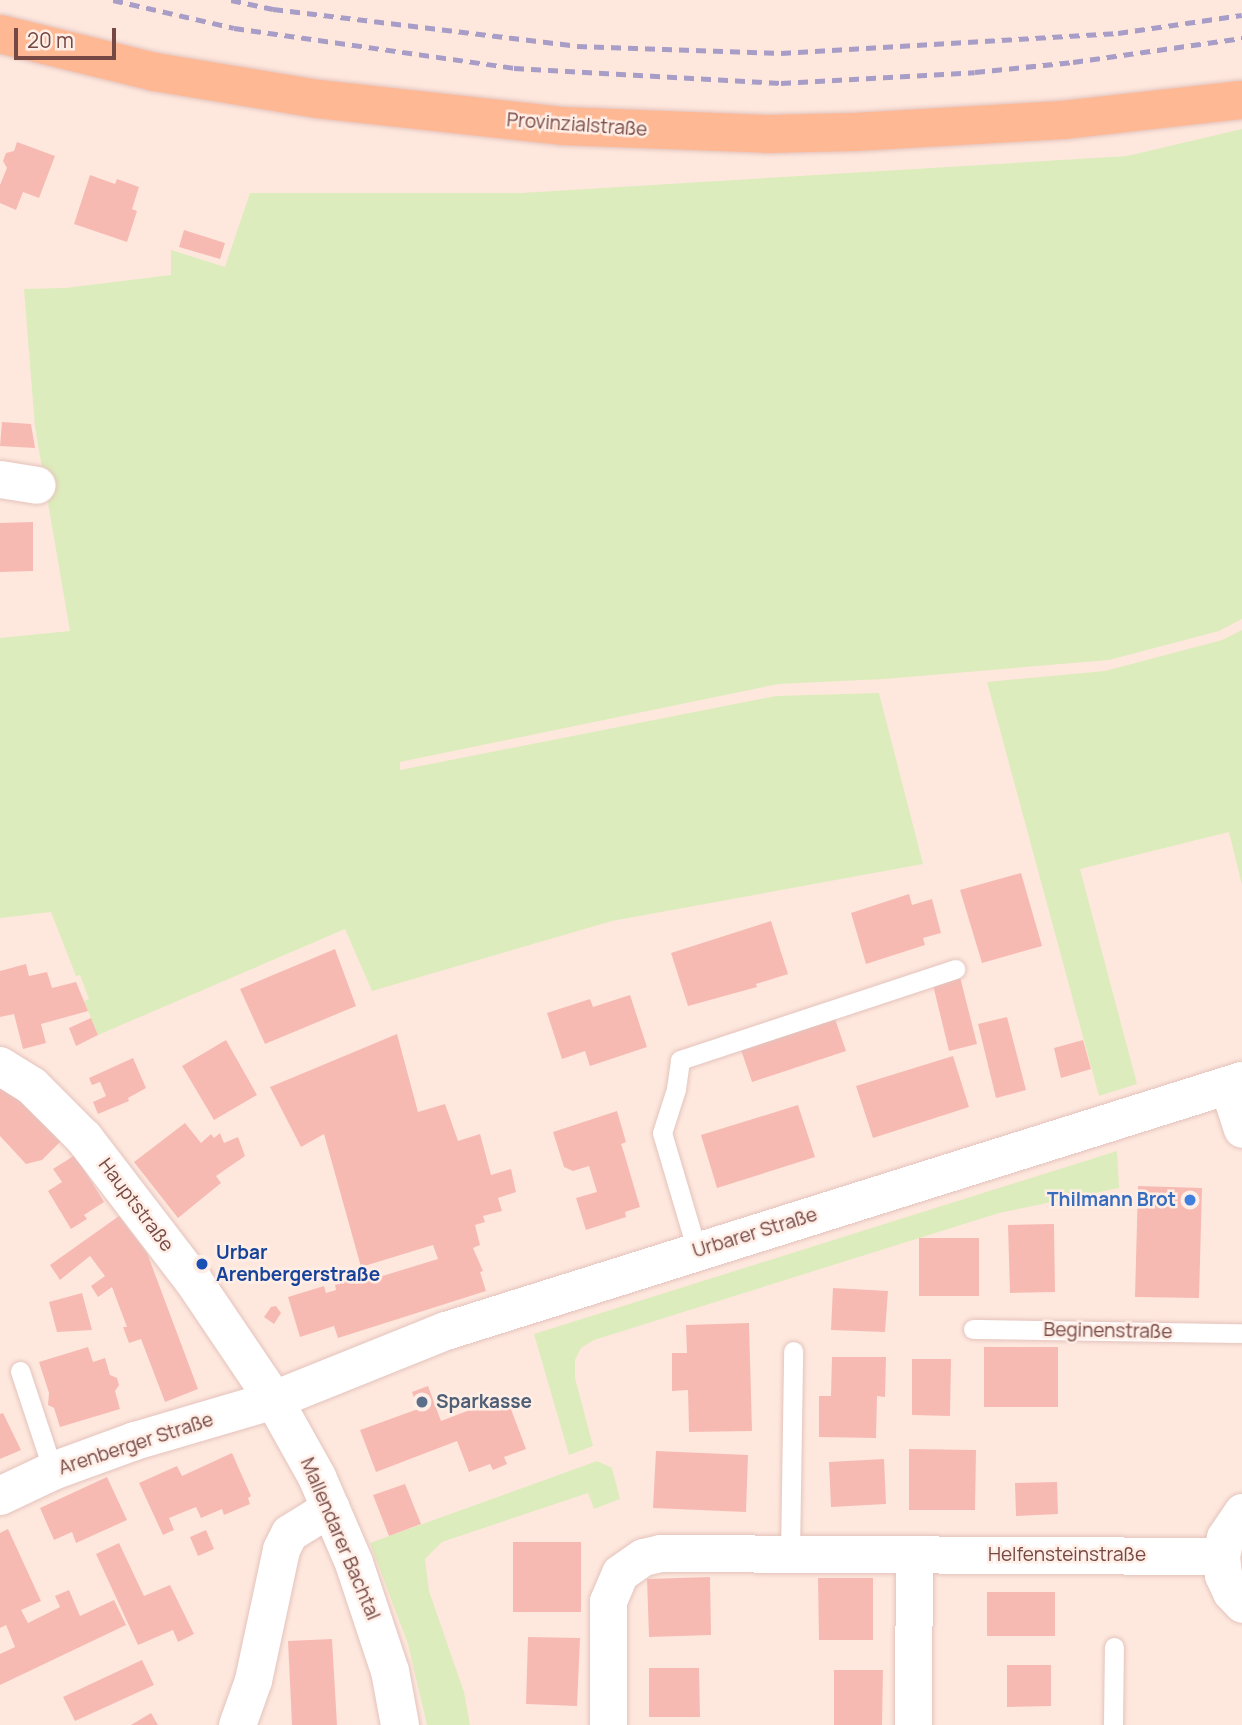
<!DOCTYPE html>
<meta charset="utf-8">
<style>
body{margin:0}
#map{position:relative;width:1242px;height:1725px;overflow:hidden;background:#fee8de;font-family:Manrope,sans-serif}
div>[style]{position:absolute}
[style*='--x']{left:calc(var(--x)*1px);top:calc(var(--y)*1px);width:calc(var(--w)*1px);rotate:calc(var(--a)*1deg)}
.green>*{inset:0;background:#ddecbc}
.building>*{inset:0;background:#f6bab3}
.roads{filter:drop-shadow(0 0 2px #e4c3bc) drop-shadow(0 0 2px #e4c3bc)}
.lane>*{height:19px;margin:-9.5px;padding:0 9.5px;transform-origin:9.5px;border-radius:9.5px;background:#fff}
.street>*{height:37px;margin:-18.5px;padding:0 18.5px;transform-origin:18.5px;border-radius:18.5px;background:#fff}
.secondary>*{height:38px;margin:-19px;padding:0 19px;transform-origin:19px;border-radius:19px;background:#fff}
.primary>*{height:38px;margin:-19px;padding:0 19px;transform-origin:19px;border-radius:19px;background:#ffb894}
.rail>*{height:5px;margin-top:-2.5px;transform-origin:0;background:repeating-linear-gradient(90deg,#a79dc7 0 10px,transparent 0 17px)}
.dots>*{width:19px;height:19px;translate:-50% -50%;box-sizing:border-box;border:4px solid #ffeee6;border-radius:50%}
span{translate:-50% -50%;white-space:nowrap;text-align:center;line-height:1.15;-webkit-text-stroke:5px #ffeee6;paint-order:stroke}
.street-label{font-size:19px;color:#754844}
.shop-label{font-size:19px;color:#366cbe;font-weight:700}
.right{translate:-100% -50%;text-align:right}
.transit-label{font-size:19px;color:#164399;font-weight:700}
.left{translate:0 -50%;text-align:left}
.service-label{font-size:19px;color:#4e5e75;font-weight:700}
.scale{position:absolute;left:14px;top:28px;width:102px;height:32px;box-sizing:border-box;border:4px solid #754844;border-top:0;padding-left:9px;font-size:21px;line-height:24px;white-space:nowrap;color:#754844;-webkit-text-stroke:5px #ffeee6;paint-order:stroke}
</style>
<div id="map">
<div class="green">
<div style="clip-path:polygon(1242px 129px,1242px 619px,1219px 631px,1109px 660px,884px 679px,778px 684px,400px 762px,400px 770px,776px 696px,879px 693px,923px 864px,612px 921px,372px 991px,345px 929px,98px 1035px,84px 1001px,89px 999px,80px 975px,76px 976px,51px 912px,0 918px,0 638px,70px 631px,35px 427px,24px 289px,65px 288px,171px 275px,171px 250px,225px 267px,250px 193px,521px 193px,1127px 156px)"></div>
<div style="clip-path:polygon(1242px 630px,1242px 885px,1229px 832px,1080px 869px,1137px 1084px,1099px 1096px,987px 682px,1105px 671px,1222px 640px)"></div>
<div style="clip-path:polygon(1117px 1151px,1119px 1188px,999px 1213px,594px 1340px,581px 1348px,575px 1360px,575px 1378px,593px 1446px,569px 1455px,534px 1334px)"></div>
<div style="clip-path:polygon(597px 1461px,612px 1468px,620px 1499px,594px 1509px,588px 1493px,442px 1542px,425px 1559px,429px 1591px,464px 1692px,470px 1725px,427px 1725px,408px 1644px,370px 1543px)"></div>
</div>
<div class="building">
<div style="clip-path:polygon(17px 142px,55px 156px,39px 198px,23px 192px,16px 210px,0 203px,0 185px,7px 168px,3px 161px,6px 153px,14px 151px)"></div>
<div style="clip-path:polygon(90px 175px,115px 184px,117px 179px,139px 187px,132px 209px,137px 211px,127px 242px,74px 224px)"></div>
<div style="clip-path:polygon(184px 230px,225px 243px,220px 259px,179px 247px)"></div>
<div style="clip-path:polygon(2px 422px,31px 424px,35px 448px,0 446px)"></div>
<div style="clip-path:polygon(33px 522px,33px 571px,0 572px,0 523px)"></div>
<div style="clip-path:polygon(1021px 873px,1042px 946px,982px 963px,960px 890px)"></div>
<div style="clip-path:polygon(909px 894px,912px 905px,932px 899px,941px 933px,923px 938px,925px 945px,866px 964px,851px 913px)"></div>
<div style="clip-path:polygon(771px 921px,788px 974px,756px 984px,757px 987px,688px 1006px,671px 953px)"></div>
<div style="clip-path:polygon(335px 949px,356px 1006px,265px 1044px,240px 989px)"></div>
<div style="clip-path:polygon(26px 964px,29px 976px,47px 972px,52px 988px,76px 982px,88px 1011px,41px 1024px,46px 1043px,23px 1049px,14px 1014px,0 1017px,0 971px)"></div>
<div style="clip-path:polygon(960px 977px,977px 1044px,949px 1051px,933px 985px)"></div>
<div style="clip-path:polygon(630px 995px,647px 1047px,590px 1066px,585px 1051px,562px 1059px,547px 1013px,590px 999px,593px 1007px)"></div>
<div style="clip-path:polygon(1007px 1017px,1026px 1090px,996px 1098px,978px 1024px)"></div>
<div style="clip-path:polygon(91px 1018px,98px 1035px,76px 1046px,69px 1028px)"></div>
<div style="clip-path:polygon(835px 1019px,846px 1051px,752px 1082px,741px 1050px)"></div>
<div style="clip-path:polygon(397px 1034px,418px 1112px,445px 1104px,458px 1141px,480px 1134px,491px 1175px,511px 1169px,516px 1192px,498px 1198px,502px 1211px,483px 1216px,485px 1222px,475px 1225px,480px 1245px,473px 1248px,483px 1271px,480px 1272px,486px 1291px,338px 1338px,334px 1326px,300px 1337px,288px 1297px,324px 1286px,326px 1293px,336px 1290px,335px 1285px,364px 1276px,366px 1281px,438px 1259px,433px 1245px,361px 1267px,324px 1134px,301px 1147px,270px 1087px)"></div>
<div style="clip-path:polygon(226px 1040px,257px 1095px,214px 1120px,182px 1066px)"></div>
<div style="clip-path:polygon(1083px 1040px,1091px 1069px,1061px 1078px,1054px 1048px)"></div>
<div style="clip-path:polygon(953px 1056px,969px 1107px,873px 1138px,856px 1086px)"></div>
<div style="clip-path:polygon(133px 1058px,146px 1088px,128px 1098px,129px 1101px,98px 1114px,93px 1102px,106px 1096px,100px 1082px,92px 1085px,89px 1078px)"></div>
<div style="clip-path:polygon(0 1085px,17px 1097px,61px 1141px,42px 1160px,26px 1164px,0 1136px)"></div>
<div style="clip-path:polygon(798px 1105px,815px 1157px,717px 1188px,701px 1135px)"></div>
<div style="clip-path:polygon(617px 1111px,626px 1142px,621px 1144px,624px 1153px,640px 1207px,625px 1212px,626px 1217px,586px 1230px,576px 1198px,597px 1192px,589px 1166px,573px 1171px,564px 1167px,553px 1132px)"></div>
<div style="clip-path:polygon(185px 1123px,201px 1143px,211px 1134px,214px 1138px,220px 1133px,224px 1143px,238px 1137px,245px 1156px,216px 1176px,221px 1183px,178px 1218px,134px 1162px)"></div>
<div style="clip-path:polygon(75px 1155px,104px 1202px,84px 1215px,87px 1219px,71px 1229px,48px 1191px,62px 1182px,53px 1169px)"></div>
<div style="clip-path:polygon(1138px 1186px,1202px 1188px,1199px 1298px,1135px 1297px)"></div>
<div style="clip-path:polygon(119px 1216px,147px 1253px,198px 1389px,165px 1402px,141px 1339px,129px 1343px,123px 1327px,127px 1327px,112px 1287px,98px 1297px,91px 1286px,105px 1276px,90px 1256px,60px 1280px,50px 1265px)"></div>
<div style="clip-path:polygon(1054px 1224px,1055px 1292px,1010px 1293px,1008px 1225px)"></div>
<div style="clip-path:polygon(919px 1238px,979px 1238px,979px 1296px,919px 1296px)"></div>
<div style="clip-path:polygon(833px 1288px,888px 1291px,885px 1332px,831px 1330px)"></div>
<div style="clip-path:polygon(82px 1293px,92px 1330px,57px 1332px,49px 1302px)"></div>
<div style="clip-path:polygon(276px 1306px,281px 1313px,274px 1324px,264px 1317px,271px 1307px)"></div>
<div style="clip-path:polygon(749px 1323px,752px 1431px,689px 1432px,688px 1390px,672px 1391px,672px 1353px,687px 1353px,686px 1325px)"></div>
<div style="clip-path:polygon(88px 1347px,93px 1362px,105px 1358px,110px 1375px,117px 1378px,119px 1385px,115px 1391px,120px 1409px,60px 1427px,54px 1408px,48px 1405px,49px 1393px,39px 1362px)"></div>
<div style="clip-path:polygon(984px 1347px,1058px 1347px,1058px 1407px,984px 1407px)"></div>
<div style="clip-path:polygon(832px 1357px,886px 1357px,885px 1397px,877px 1396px,876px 1438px,819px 1437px,819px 1396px,831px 1396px)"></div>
<div style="clip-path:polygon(912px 1359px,951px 1359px,950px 1416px,912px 1415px)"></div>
<div style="clip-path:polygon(428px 1386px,441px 1421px,506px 1396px,526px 1449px,504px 1457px,507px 1464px,493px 1470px,490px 1464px,469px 1472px,457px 1441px,376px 1472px,360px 1430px,418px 1409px,412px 1392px)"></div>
<div style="clip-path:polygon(3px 1413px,21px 1450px,0 1459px,0 1414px)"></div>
<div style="clip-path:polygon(909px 1449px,976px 1450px,975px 1510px,909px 1510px)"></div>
<div style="clip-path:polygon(656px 1451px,748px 1455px,746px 1512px,653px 1508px)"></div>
<div style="clip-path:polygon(232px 1453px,251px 1496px,248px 1498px,250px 1504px,224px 1515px,222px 1509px,201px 1518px,196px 1507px,169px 1518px,174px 1530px,163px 1535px,139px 1483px,177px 1466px,182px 1476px)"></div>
<div style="clip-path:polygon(884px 1459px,886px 1504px,831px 1507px,829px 1462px)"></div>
<div style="clip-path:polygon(107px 1477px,127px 1520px,76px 1543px,72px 1532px,54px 1540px,40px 1508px)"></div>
<div style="clip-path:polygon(1057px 1482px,1058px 1514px,1016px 1516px,1015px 1483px)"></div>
<div style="clip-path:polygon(405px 1484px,421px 1524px,389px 1536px,373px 1495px)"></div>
<div style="clip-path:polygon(8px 1529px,41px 1601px,21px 1610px,28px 1623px,60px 1607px,55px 1596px,69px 1590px,80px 1616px,114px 1600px,126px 1625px,0 1685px,0 1654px,15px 1647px,6px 1625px,0 1628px,0 1533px)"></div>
<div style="clip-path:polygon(206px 1530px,214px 1549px,198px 1556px,190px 1537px)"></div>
<div style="clip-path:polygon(513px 1542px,581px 1542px,581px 1612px,513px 1612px)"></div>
<div style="clip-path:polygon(119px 1543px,144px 1596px,170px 1585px,194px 1634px,178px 1642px,173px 1630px,138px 1645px,96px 1554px)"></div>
<div style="clip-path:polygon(710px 1577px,711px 1635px,649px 1637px,647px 1579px)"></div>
<div style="clip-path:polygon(818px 1578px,873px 1578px,873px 1640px,819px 1640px)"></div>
<div style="clip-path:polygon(987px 1592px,1055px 1592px,1055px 1636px,987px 1636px)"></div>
<div style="clip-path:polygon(528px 1637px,580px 1638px,577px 1706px,526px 1704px)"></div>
<div style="clip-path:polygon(332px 1639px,337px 1725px,292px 1725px,288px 1641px)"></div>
<div style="clip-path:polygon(142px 1660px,154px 1685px,75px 1721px,63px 1697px)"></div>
<div style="clip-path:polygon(1007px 1665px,1051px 1665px,1051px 1706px,1007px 1707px)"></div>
<div style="clip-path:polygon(649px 1668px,699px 1668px,700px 1717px,649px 1717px)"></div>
<div style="clip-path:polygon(834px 1670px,883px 1670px,882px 1725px,834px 1725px)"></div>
<div style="clip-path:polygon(151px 1713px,158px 1725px,131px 1725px)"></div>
</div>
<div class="roads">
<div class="lane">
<div style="--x:697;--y:1251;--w:123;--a:-106.5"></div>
<div style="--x:662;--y:1133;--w:46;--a:-72.3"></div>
<div style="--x:676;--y:1089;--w:29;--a:-82"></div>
<div style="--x:680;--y:1060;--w:290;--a:-18.3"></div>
<div style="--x:973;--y:1329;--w:269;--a:0.9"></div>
<div style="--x:20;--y:1371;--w:105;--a:71.7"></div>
<div style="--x:790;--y:1553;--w:202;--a:-89.1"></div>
<div style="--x:1113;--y:1725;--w:78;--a:-89.3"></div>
</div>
<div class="street">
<div style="--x:0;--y:479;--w:37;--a:9"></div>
<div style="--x:1228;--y:1086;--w:45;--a:72"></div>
<div style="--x:1242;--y:1512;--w:30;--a:124"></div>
<div style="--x:1225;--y:1537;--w:19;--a:102"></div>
<div style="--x:1221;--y:1556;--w:19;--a:84"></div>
<div style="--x:1223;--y:1575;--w:19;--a:65"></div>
<div style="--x:1231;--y:1592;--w:16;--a:47"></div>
<div style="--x:237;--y:1725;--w:48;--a:-70.4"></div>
<div style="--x:253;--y:1680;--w:134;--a:-77.9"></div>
<div style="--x:281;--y:1549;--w:18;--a:-63"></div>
<div style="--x:289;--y:1533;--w:49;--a:-31.8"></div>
<div style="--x:608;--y:1725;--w:124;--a:-90"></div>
<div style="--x:608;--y:1601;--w:30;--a:-67"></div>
<div style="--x:620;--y:1573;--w:28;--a:-35"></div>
<div style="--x:643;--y:1557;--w:17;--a:-13"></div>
<div style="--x:660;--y:1553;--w:561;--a:0.31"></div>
<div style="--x:913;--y:1725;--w:171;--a:-89.7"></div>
</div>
<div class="secondary">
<div style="--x:0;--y:1066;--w:38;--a:32"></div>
<div style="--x:32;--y:1086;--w:74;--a:45"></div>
<div style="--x:84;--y:1138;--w:179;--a:52.5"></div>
<div style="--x:193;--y:1280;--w:145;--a:56"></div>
<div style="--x:274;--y:1400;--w:88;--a:60.8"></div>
<div style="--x:317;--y:1477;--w:94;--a:66.7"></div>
<div style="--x:354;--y:1563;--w:114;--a:71.6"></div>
<div style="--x:390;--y:1671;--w:55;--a:79.5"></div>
<div style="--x:0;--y:1496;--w:59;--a:-25.3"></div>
<div style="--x:53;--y:1471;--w:87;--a:-20.1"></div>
<div style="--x:135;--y:1441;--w:145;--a:-16.4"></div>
<div style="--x:274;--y:1400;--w:185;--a:-21.9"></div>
<div style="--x:446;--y:1331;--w:834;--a:-17.44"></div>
</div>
<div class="primary">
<div style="--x:0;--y:34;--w:160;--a:13.8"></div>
<div style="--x:155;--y:72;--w:165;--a:9.4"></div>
<div style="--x:318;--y:99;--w:245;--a:6.3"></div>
<div style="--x:562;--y:126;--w:205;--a:2.2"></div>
<div style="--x:767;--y:134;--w:88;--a:-1.3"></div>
<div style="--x:855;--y:132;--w:208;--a:-3.3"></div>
<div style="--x:1063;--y:120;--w:180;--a:-6.4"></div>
</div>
</div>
<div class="rail">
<div style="--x:113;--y:0;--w:124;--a:13"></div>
<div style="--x:234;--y:28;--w:283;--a:8.1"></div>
<div style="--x:514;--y:68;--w:267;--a:3.2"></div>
<div style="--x:781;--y:83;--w:194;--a:-3.2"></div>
<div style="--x:975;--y:72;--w:99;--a:-5.8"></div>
<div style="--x:1073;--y:62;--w:171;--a:-8.1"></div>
<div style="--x:231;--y:0;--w:43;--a:12.1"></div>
<div style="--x:273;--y:9;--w:306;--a:6.9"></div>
<div style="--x:577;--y:46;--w:204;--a:2"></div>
<div style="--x:781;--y:53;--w:338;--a:-3.4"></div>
<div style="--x:1118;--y:33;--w:125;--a:-8.3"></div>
</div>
<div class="dots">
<div style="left:1190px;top:1200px;background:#3f7fe0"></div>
<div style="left:202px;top:1264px;background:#1a4fb4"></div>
<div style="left:422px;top:1402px;background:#5c6f8a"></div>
</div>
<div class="street-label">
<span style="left:577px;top:125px;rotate:4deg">Provinzialstraße</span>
<span style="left:136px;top:1205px;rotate:53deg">Hauptstraße</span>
<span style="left:755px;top:1233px;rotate:-17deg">Urbarer Straße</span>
<span style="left:1108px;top:1331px;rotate:1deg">Beginenstraße</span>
<span style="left:136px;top:1444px;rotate:-18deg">Arenberger Straße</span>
<span style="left:340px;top:1539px;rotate:67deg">Mallendarer Bachtal</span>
<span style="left:1067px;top:1555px">Helfensteinstraße</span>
</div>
<div class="shop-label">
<span class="right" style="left:1176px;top:1200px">Thilmann Brot</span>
</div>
<div class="transit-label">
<span class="left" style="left:216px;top:1264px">Urbar<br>Arenbergerstraße</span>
</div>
<div class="service-label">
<span class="left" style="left:436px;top:1402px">Sparkasse</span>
</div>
<div class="scale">20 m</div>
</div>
